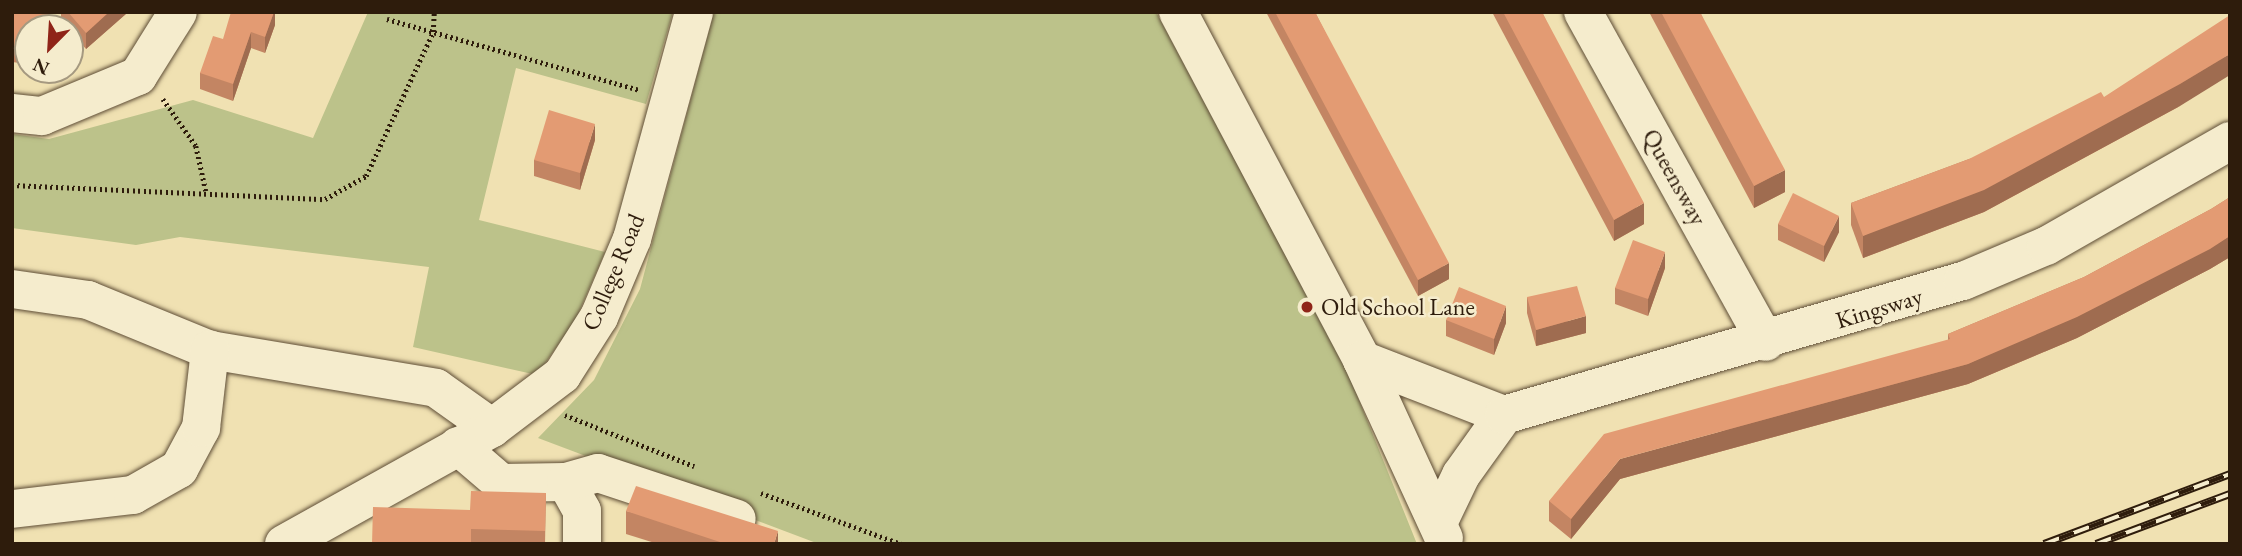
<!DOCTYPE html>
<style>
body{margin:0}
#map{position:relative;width:2242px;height:556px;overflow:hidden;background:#f0e1b2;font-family:"EB Garamond",serif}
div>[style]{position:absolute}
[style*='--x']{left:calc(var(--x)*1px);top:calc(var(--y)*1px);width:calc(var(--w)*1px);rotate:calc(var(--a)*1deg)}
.green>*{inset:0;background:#bcc28a}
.path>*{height:4.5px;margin-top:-2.25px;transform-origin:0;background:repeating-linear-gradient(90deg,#2e1c0c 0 2px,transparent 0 5.5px)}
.roads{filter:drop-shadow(0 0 2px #5e4d36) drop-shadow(0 0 2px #5e4d36)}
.minor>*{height:38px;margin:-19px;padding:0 19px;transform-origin:19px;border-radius:19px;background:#f5eccd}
.rail>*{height:8px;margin-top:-4px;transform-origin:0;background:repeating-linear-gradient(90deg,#f5eccd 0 16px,#2e1c0c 0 32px);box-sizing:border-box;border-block:2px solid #2e1c0c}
.wall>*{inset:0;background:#c38563}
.shaded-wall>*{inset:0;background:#9f6c50}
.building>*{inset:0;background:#e39b73}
.dots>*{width:19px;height:19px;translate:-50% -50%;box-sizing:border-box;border:4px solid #f5eccd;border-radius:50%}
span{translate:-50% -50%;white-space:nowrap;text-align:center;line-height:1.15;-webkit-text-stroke:5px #f5eccd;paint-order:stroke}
.street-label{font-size:24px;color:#2e1c0c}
.poi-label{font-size:24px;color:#2e1c0c}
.left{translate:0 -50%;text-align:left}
.frame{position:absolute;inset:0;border:14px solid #2e1c0c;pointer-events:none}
.north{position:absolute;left:14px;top:14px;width:70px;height:70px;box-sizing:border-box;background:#f5eccd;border:2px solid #a59980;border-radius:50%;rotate:204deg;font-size:19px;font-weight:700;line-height:28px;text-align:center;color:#2e1c0c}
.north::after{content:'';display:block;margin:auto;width:24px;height:32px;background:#8f2418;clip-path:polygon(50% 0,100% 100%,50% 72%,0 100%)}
</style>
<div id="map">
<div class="green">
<div style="clip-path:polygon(368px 12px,673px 12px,646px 104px,516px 68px,479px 220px,605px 252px,576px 319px,537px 375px,413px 347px,429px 267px,180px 237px,136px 245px,12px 228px,12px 134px,49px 139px,193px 100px,313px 138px)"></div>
<div style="clip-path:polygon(714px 12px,1156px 12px,1344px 363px,1417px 544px,819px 544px,538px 438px,594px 380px,640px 289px)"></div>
</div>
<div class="path">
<div style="--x:387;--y:19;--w:262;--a:15.7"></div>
<div style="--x:163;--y:99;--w:57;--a:54.9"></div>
<div style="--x:196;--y:146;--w:46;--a:77.5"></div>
<div style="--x:12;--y:185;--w:313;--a:2.6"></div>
<div style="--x:325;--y:199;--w:47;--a:-29.3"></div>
<div style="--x:366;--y:176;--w:159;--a:-65"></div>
<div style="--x:433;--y:32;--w:20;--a:-87"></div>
<div style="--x:565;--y:415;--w:139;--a:21.6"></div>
<div style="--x:761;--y:493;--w:149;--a:20"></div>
</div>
<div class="roads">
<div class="minor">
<div style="--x:1178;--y:12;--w:394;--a:62.1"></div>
<div style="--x:1362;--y:360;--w:196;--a:65.3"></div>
<div style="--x:1583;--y:12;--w:377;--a:61"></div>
<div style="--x:12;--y:113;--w:30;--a:6"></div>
<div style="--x:42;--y:116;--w:104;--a:-22.6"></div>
<div style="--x:138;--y:76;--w:75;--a:-58"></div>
<div style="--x:12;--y:289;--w:77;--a:8.2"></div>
<div style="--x:88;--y:300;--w:132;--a:22.3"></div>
<div style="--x:210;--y:350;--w:229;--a:9.5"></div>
<div style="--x:436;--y:388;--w:69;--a:35.5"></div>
<div style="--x:1362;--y:360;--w:152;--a:21.2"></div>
<div style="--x:458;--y:446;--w:57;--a:40.7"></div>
<div style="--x:501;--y:483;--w:65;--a:-0.9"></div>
<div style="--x:566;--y:482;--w:33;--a:61"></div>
<div style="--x:582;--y:511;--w:33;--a:90"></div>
<div style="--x:566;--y:482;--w:33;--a:-16"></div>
<div style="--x:598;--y:473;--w:146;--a:18.3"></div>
<div style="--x:12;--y:509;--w:122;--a:-6.6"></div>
<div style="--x:133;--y:495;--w:53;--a:-29.5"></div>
<div style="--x:179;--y:469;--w:47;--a:-61.8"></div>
<div style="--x:201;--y:428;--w:79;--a:-83.4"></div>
<div style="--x:1438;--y:523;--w:53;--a:-64.4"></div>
<div style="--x:1461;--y:475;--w:74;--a:-54.4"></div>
<div style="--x:1504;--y:415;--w:478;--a:-16.3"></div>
<div style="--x:1963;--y:281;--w:90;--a:-22.9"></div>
<div style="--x:2046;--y:246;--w:212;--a:-29.7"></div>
<div style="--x:284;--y:544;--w:238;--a:-29.1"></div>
<div style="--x:492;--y:428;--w:88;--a:-37.1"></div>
<div style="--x:562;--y:375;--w:69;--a:-57.5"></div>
<div style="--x:599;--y:317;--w:85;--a:-67.1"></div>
<div style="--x:632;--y:239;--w:235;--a:-74.7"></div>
</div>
</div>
<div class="rail">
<div style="--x:2044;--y:544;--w:199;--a:-20.6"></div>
<div style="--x:2096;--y:544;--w:143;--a:-20.5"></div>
</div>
<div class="wall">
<div style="clip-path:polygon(12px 12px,49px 12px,49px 28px,28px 28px,28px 64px,12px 62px)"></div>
<div style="clip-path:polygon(61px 12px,127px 12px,127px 13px,86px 49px,70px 31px,70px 28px,67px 28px,61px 21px)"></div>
<div style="clip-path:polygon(275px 12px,275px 25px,265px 53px,251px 48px,233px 101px,200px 89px,200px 73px)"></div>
<div style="clip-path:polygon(1266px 12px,1315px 12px,1449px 279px,1418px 296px)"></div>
<div style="clip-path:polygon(1492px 12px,1542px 12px,1644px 224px,1614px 241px)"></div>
<div style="clip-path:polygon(1649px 12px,1700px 12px,1785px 192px,1754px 208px)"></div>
<div style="clip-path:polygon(2180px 106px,1984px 212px,1863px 258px,1851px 225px,1851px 203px,1969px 159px)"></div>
<div style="clip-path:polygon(595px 140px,580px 190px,534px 176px,534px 160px)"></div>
<div style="clip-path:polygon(2230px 197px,2230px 257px,2210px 269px,2077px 338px,1968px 384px,1620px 479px,1571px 539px,1549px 521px,1549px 501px,1948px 340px,1948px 334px,2084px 277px,2211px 209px)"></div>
<div style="clip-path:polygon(1778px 224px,1839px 232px,1824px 262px,1778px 240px)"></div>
<div style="clip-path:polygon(1665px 268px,1648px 316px,1615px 304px,1615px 288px)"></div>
<div style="clip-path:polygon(1527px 297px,1586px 333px,1536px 346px,1527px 313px)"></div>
<div style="clip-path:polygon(1446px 320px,1506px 323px,1494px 355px,1446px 336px)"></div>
<div style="clip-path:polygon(546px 493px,545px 544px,372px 544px,470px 510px)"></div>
<div style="clip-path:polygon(626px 511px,778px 544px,658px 544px,626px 534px)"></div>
</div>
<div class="shaded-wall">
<div style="clip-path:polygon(109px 12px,127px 12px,127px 13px,86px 49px,86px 33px)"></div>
<div style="clip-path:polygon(274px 12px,275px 12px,275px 25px,265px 53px,265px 37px)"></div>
<div style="clip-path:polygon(251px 32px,251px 48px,233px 101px,233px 84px)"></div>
<div style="clip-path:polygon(2230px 54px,2230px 75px,2180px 106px,1984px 212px,1863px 258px,1863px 236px)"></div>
<div style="clip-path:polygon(595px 124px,595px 140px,580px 190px,580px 173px)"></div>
<div style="clip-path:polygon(1785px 170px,1785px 192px,1754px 208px,1754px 186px)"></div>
<div style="clip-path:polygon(1644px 203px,1644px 224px,1614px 241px,1614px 220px)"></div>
<div style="clip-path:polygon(1839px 216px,1839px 232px,1824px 262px,1824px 246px)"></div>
<div style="clip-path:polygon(2230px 236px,2230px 257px,2210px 269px,2077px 338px,1968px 384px,1620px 479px,1571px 539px,1571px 519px,1620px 459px,1968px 364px)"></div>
<div style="clip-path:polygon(1665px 252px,1665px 268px,1648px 316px,1648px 299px)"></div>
<div style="clip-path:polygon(1449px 263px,1449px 279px,1418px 296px,1418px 280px)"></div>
<div style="clip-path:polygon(1506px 306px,1506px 323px,1494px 355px,1494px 339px)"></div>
<div style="clip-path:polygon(1586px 316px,1586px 333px,1536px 346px,1536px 330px)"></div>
<div style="clip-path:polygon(778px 531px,778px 544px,774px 544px)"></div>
</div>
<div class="building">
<div style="clip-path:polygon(12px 12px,49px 12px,47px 28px,28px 28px,28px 48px,12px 46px)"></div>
<div style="clip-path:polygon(68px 12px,109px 12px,86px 33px)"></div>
<div style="clip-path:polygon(231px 12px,274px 12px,265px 37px,251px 32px,233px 84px,200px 73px,213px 36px,223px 39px)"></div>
<div style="clip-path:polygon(1275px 12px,1315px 12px,1449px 263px,1418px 280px)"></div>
<div style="clip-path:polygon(1503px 12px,1542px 12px,1644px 203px,1614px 220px)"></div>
<div style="clip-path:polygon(1661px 12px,1700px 12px,1785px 170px,1754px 186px)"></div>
<div style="clip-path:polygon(2230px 15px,2230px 54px,2180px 84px,1984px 190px,1863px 236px,1851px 203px,1969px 159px,2101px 92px,2104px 97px)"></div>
<div style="clip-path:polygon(549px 110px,595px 124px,580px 173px,534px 160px)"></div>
<div style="clip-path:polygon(1793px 193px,1839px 216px,1824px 246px,1778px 224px)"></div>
<div style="clip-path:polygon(2230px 197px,2230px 236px,2210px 249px,2077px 317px,1968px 364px,1620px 459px,1571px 519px,1549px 501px,1604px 434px,1950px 339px,1948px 334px,2084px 277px,2211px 209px)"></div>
<div style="clip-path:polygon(1633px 240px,1665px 252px,1648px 299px,1615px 288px)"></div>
<div style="clip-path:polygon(1577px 286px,1586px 316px,1536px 330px,1527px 297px)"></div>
<div style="clip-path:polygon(1459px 287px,1506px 306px,1494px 339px,1446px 320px)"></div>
<div style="clip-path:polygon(636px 486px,778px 531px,774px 544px,726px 544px,626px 511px)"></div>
<div style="clip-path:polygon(471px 491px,546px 493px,545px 531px,471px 529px,471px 544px,372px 544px,373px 507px,470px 510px)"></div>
</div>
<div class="dots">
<div style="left:1307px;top:307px;background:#8f2418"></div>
</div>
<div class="street-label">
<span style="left:1675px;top:177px;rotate:61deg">Queensway</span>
<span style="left:613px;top:272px;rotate:-67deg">College Road</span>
<span style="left:1879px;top:308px;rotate:-17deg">Kingsway</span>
</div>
<div class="poi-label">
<span class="left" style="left:1321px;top:307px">Old School Lane</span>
</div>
<div class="frame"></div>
<div class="north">N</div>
</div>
